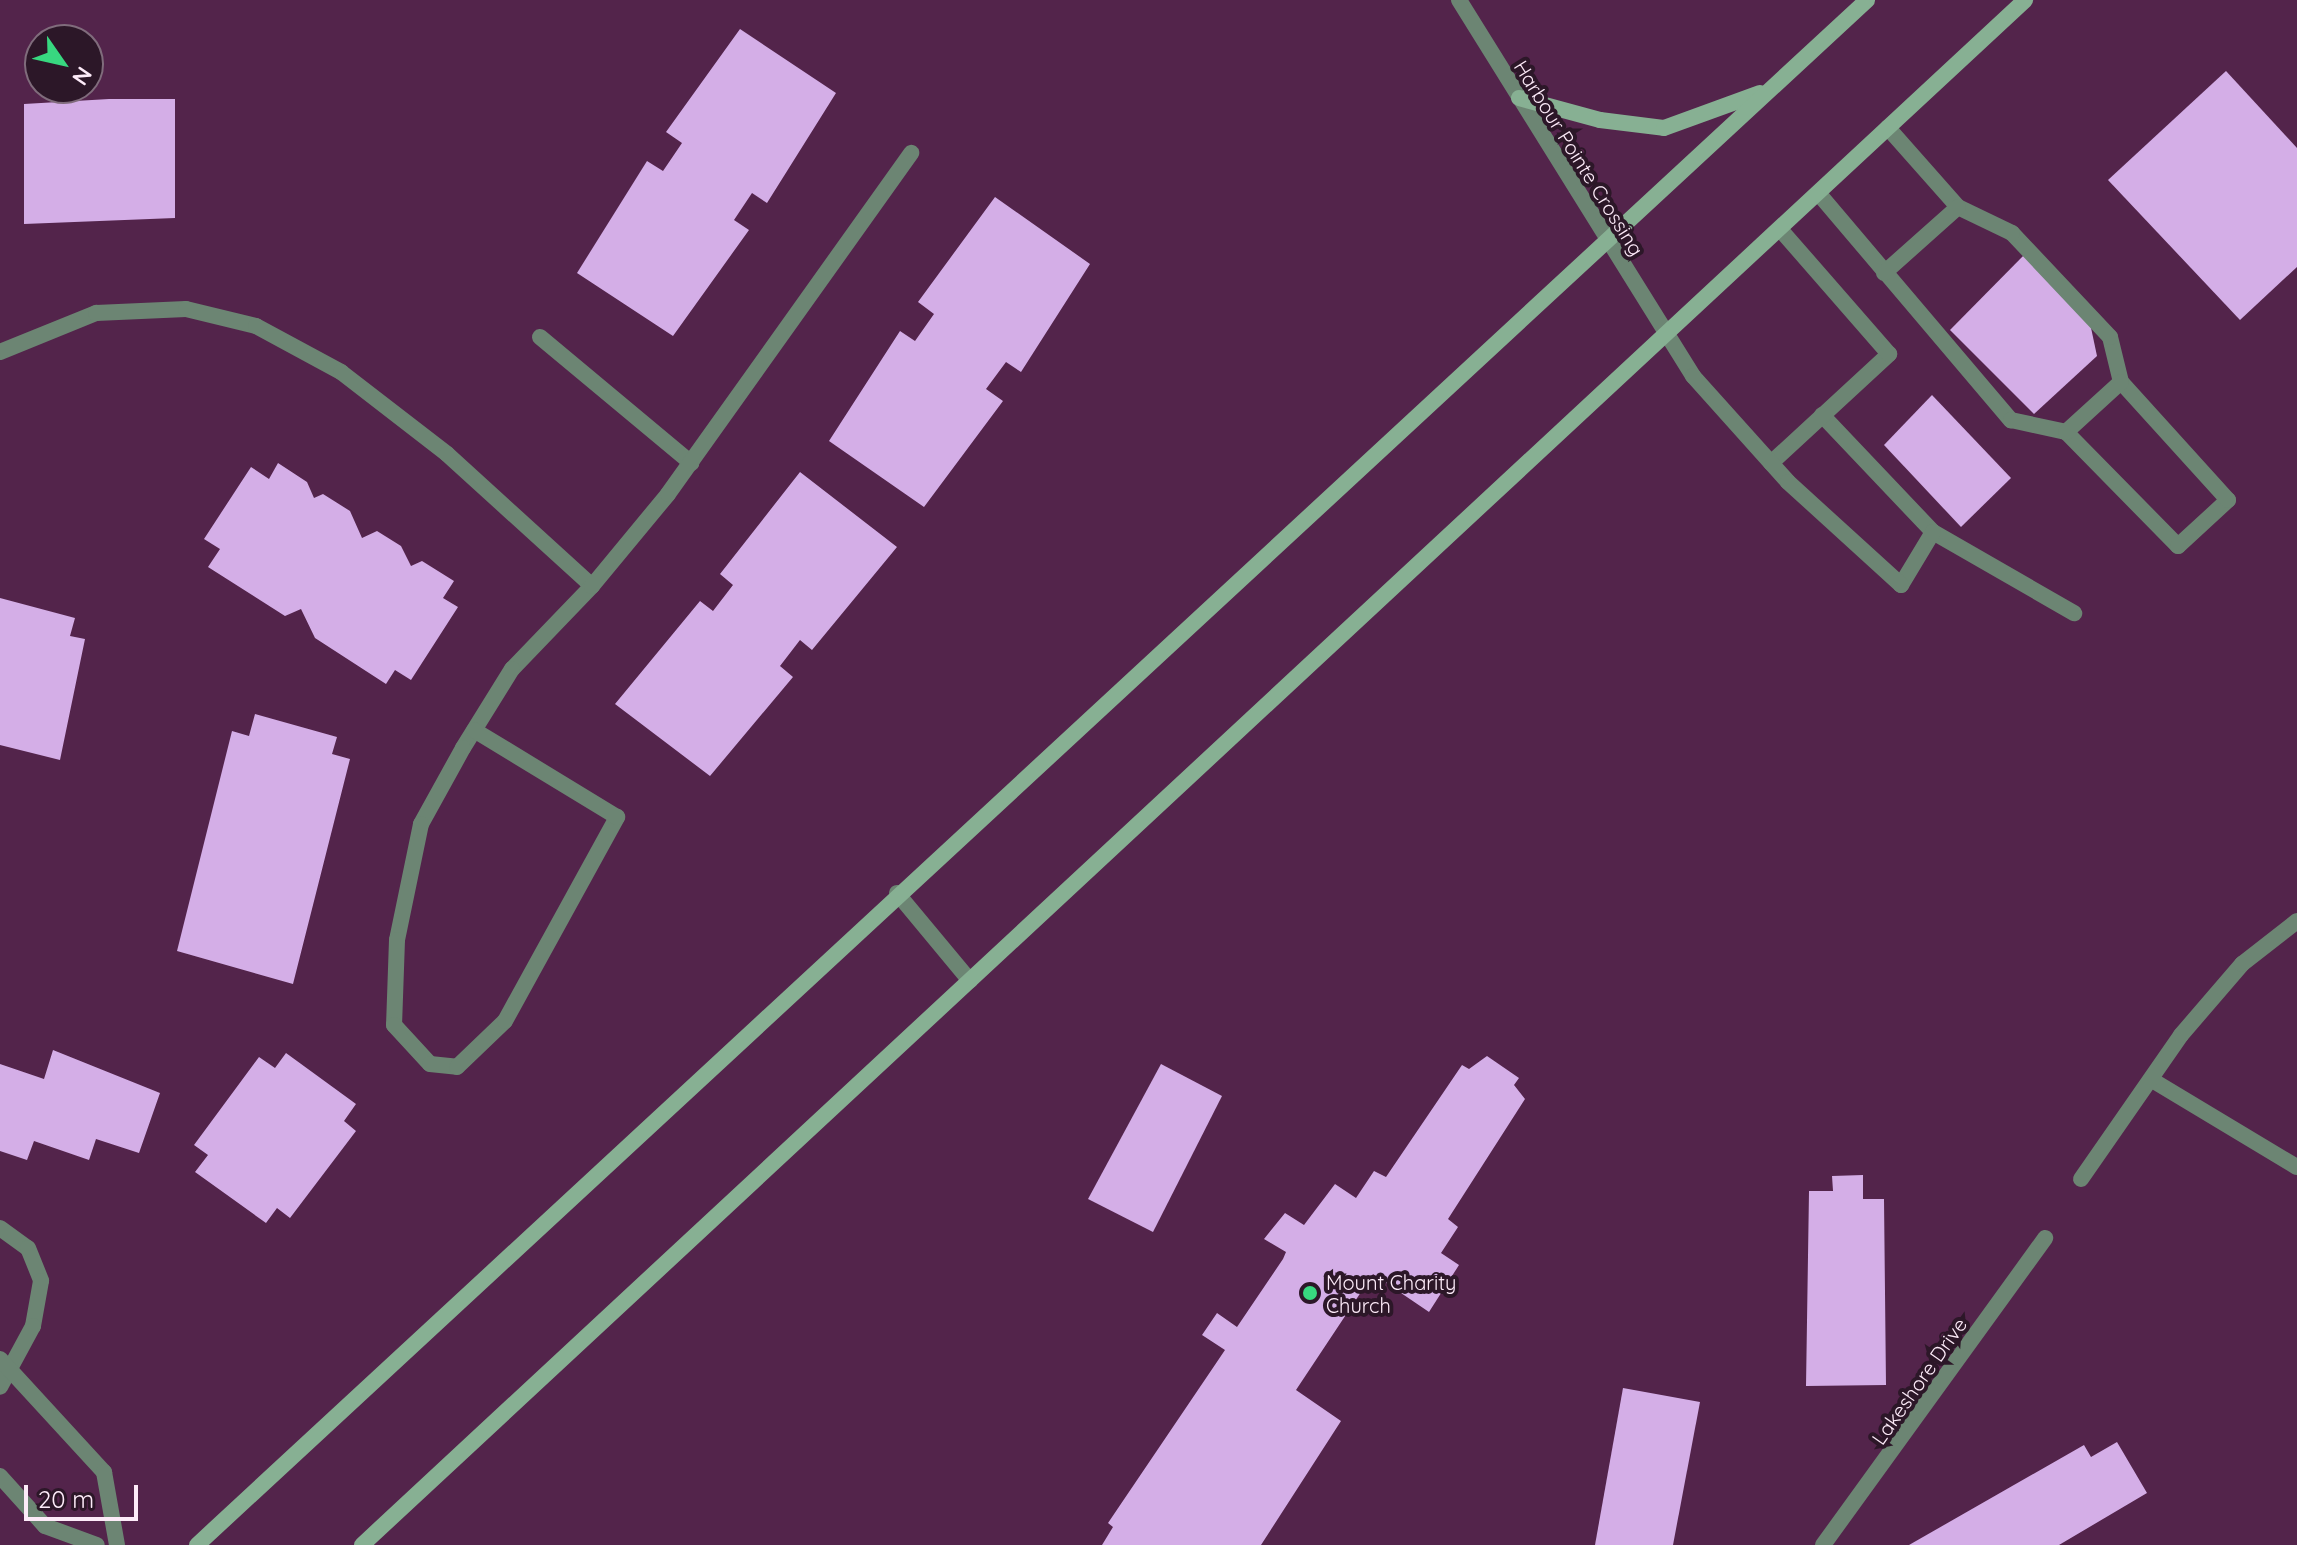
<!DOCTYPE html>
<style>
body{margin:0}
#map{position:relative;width:2297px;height:1545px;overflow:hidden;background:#53244b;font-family:Quicksand,sans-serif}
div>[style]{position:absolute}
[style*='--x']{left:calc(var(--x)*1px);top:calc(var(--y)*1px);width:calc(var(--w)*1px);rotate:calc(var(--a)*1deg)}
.building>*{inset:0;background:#d4aee7}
.service>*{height:16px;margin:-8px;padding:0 8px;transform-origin:8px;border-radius:8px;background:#6c8573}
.minor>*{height:16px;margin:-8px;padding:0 8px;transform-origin:8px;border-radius:8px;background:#6c8573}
.tertiary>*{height:16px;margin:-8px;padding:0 8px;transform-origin:8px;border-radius:8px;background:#6c8573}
.secondary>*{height:16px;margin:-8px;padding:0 8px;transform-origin:8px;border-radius:8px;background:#87b093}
.dots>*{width:22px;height:22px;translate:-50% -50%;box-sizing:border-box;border:4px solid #2c1728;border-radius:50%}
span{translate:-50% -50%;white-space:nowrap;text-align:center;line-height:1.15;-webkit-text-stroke:8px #2c1728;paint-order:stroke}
.street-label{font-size:20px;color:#fdebf9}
.poi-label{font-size:20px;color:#fdebf9}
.left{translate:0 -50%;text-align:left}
.north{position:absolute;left:24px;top:24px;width:80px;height:80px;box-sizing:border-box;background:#2c1728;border:2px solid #806c7c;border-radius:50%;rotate:124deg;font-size:22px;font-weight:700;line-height:32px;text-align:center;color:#fdebf9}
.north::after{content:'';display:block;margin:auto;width:28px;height:36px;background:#38d880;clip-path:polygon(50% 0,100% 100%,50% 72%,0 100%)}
.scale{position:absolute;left:24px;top:1485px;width:114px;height:36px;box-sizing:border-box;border:4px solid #fdebf9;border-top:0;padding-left:10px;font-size:24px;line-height:28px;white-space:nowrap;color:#fdebf9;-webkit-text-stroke:6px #2c1728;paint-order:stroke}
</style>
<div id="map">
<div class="building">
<div style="clip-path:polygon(740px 29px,836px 93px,767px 203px,752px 193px,734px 220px,749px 230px,673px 336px,577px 273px,647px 161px,663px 171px,682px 143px,666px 132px)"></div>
<div style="clip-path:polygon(2226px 71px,2297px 148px,2297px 267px,2240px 320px,2108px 180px)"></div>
<div style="clip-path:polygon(109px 99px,175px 99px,175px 218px,24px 224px,24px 104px)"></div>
<div style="clip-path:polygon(995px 197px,1090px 264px,1021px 372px,1006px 362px,986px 389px,1003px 401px,924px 507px,829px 441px,900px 331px,915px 341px,934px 314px,918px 302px)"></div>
<div style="clip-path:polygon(2026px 253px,2090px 323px,2097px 356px,2034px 414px,1950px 330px)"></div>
<div style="clip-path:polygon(1932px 395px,2011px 478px,1961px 527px,1884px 445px)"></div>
<div style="clip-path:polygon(278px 463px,307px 482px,314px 498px,323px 494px,350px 511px,362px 538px,377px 531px,401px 546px,411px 566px,422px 561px,454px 581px,443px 598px,458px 607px,411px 680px,395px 670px,386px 684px,315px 638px,301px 609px,285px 616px,208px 567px,220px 549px,204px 539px,251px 467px,269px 479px)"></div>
<div style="clip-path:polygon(800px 472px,897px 547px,812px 650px,800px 640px,780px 666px,793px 677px,710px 776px,615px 704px,700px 601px,713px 611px,733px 585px,720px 574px)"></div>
<div style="clip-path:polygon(0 598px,75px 618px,70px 636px,85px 639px,60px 760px,0 745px)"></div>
<div style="clip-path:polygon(255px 714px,337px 737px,332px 754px,350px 759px,293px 984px,177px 951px,232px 731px,249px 736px)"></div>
<div style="clip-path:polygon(53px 1050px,160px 1093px,139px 1153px,96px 1139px,89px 1160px,34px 1141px,27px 1160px,0 1151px,0 1064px,44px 1079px)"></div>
<div style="clip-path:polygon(286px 1053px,356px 1104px,344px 1121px,356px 1131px,290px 1218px,277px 1208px,266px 1223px,195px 1172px,208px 1155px,194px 1145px,259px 1057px,275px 1068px)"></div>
<div style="clip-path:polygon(1487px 1056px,1519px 1078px,1514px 1085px,1525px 1099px,1448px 1219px,1458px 1227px,1441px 1253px,1459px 1265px,1429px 1312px,1373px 1274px,1296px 1390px,1341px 1421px,1261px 1545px,1102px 1545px,1113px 1527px,1108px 1523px,1225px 1350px,1202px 1335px,1217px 1313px,1237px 1327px,1283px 1259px,1286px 1252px,1264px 1239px,1285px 1213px,1304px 1225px,1335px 1184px,1356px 1198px,1374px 1171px,1386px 1177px,1462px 1065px,1469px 1069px)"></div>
<div style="clip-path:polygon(1161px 1064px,1222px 1096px,1153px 1232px,1088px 1199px)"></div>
<div style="clip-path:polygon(1863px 1175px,1863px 1199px,1884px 1199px,1886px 1385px,1806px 1386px,1809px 1191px,1833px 1191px,1832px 1176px)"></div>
<div style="clip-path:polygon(1623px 1388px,1700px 1402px,1673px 1545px,1595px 1545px)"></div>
<div style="clip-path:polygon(2117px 1442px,2147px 1493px,2059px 1545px,1909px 1545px,2084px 1445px,2091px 1457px)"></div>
</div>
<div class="service">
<div style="--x:1819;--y:194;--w:297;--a:49.7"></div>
<div style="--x:2011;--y:420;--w:56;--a:12.3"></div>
<div style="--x:2066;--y:432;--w:160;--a:45.5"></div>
<div style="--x:2178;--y:546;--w:68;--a:-42.6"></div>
<div style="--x:2228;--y:500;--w:159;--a:-132.2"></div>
<div style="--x:2121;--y:382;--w:46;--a:-103.7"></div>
<div style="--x:2110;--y:337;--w:143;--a:-133.3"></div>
<div style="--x:2012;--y:233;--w:60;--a:-154.3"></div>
<div style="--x:1958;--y:207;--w:106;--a:-131.5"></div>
<div style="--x:1884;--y:273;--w:99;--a:-41.7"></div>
<div style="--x:540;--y:337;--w:197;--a:39.8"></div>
<div style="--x:0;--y:352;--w:104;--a:-22.1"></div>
<div style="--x:96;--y:313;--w:90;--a:-2.5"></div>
<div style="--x:186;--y:309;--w:72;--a:13.7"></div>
<div style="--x:256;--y:326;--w:97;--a:28.4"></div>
<div style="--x:341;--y:372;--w:134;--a:37.7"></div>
<div style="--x:447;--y:454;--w:196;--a:42.3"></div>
<div style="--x:592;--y:586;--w:115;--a:133.9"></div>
<div style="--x:512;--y:669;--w:93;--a:121.8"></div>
<div style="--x:463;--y:748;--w:87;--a:118.9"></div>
<div style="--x:421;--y:824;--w:118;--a:101.7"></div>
<div style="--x:397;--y:940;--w:85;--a:92"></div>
<div style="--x:394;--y:1025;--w:53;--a:47.3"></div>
<div style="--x:430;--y:1064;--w:27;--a:6"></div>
<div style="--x:457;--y:1067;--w:66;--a:-43.8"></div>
<div style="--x:505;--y:1021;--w:233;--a:-61.2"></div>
<div style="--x:617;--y:817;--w:167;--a:-148.7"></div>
<div style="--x:1822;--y:415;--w:161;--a:46.5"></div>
<div style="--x:1933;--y:532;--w:163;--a:29.9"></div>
<div style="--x:2066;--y:432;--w:74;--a:-42.3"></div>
<div style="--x:1771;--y:463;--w:161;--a:-42.7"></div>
<div style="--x:1889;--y:354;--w:166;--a:-131.1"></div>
<div style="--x:1901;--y:585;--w:62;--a:-58.9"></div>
<div style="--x:592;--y:586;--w:119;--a:-50.4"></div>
<div style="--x:668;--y:494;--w:419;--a:-54.5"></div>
<div style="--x:0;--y:1228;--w:34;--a:36"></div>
<div style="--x:28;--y:1248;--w:35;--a:68"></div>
<div style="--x:41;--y:1281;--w:46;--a:100.1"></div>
<div style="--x:33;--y:1326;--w:69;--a:118.4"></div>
<div style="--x:0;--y:1359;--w:154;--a:47.4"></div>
<div style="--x:104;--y:1472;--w:74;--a:79.9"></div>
<div style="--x:0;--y:1476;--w:67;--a:48"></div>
<div style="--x:45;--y:1526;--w:55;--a:20.1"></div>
</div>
<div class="minor">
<div style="--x:1459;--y:0;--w:443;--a:58.1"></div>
<div style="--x:1693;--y:376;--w:142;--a:48.1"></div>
<div style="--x:1788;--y:482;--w:153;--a:42.3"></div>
<div style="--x:2152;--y:1080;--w:169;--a:31"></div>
<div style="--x:2081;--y:1179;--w:175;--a:-55.2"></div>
<div style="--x:2181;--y:1035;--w:94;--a:-49.3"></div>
<div style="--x:2242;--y:964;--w:70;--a:-38"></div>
<div style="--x:1823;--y:1545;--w:379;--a:-54.1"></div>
</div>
<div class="tertiary">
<div style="--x:897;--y:893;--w:114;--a:50.3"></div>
</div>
<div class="secondary">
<div style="--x:1519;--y:98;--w:84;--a:15.2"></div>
<div style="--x:1600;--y:120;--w:64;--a:7.1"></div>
<div style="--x:1664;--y:128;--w:102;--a:-20"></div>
<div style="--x:197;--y:1545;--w:2275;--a:-42.77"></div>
<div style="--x:362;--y:1545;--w:2270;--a:-42.89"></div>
</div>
<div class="dots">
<div style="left:1310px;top:1293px;background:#38d880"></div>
</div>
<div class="street-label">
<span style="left:1579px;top:158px;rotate:58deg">Harbour Pointe Crossing</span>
<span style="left:1919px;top:1381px;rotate:-55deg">Lakeshore Drive</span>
</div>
<div class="poi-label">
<span class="left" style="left:1326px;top:1294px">Mount Charity<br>Church</span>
</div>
<div class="north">N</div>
<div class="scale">20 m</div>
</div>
